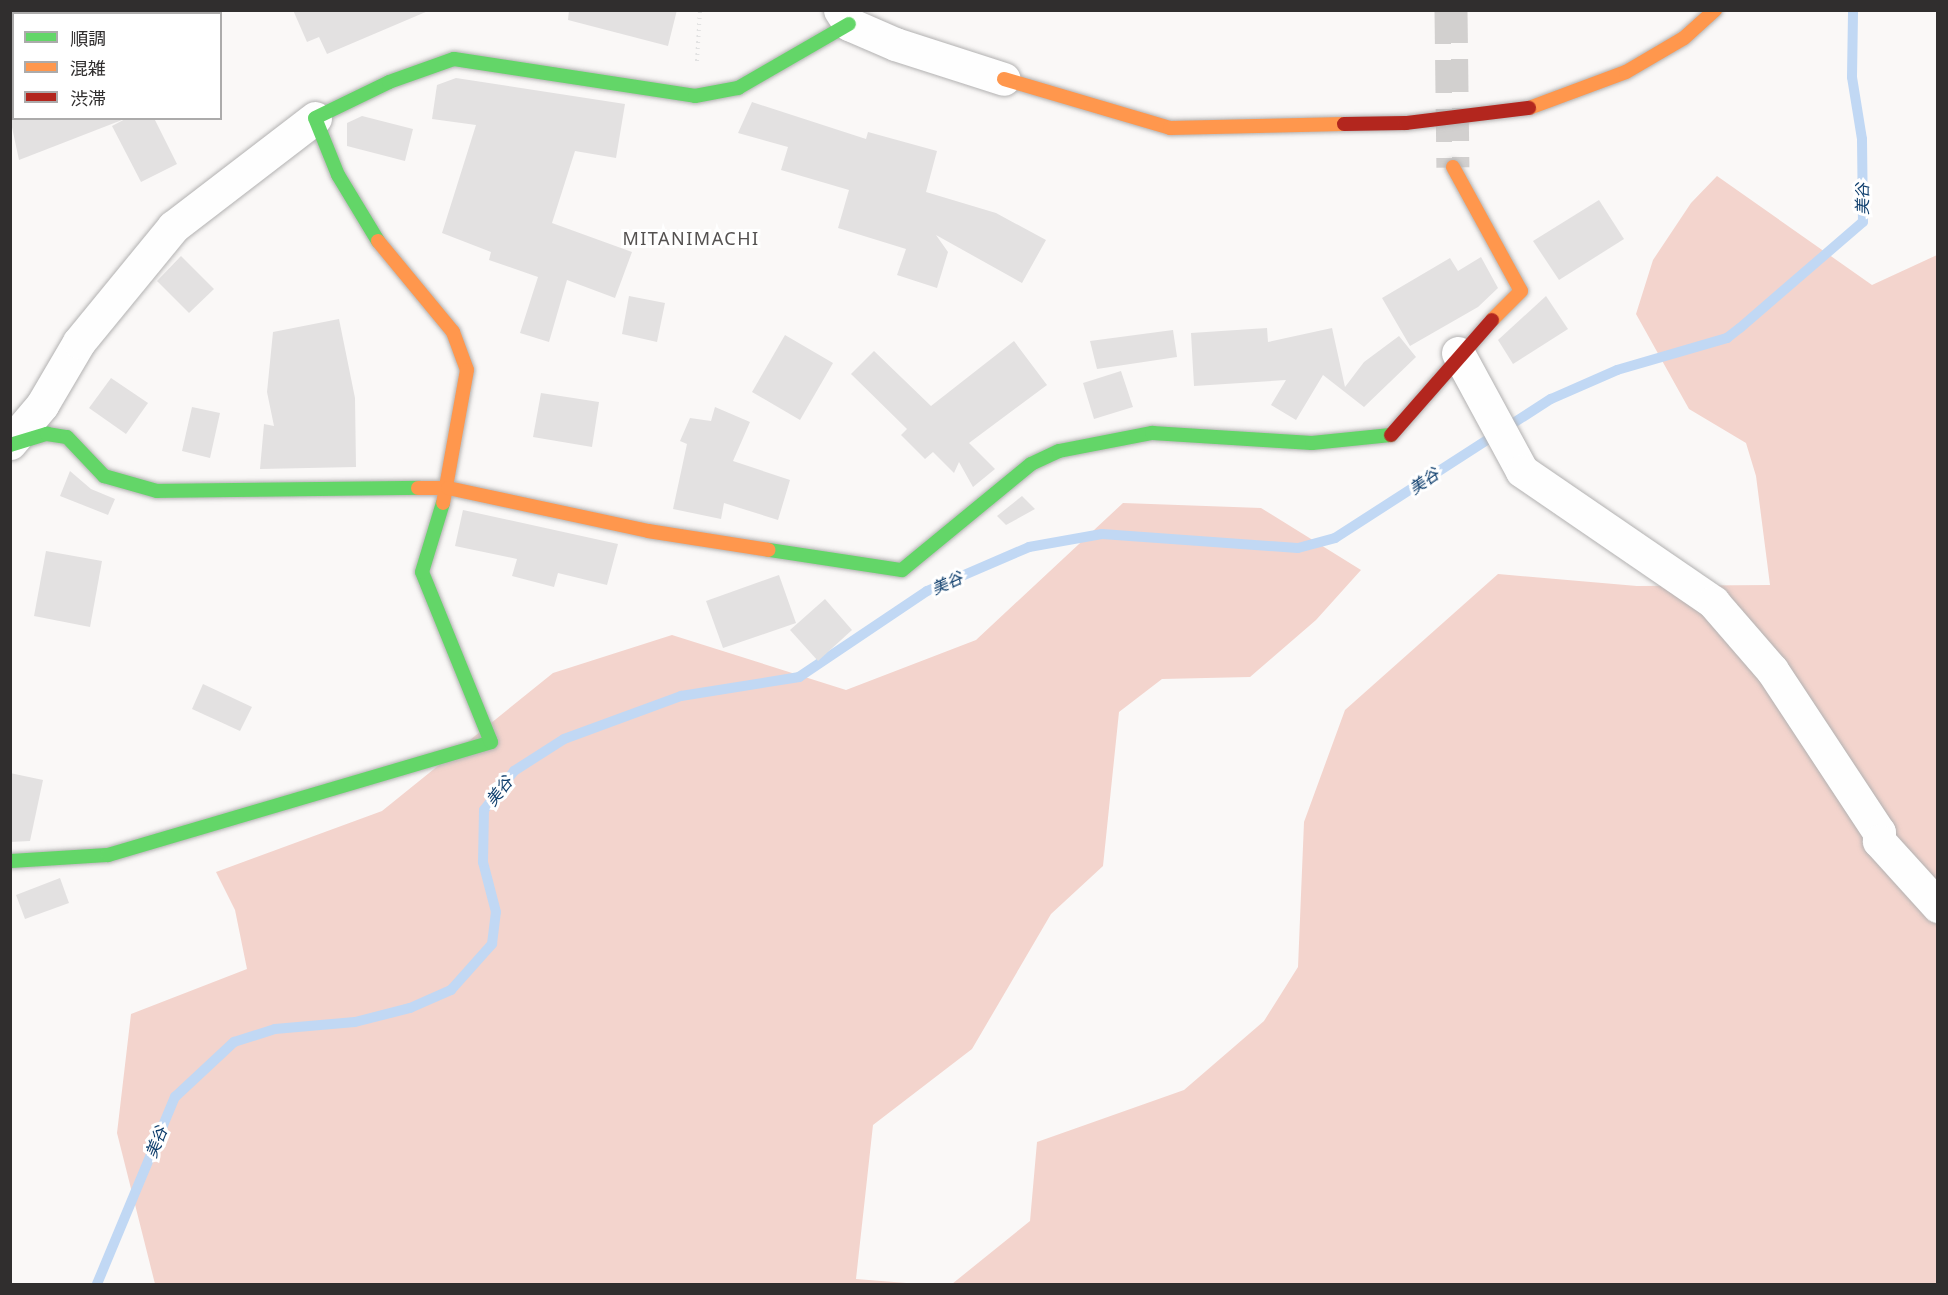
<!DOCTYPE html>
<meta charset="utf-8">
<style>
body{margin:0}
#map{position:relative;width:1948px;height:1295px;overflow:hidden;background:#faf8f7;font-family:"Noto Sans","Noto Sans JP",sans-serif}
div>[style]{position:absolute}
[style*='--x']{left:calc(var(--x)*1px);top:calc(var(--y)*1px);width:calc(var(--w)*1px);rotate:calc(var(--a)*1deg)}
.forest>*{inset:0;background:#f3d4cd}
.stream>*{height:10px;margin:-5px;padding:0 5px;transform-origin:5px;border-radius:5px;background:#c1d8f4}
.building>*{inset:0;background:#e3e1e1}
.secondary-tunnel>*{height:33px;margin-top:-16.5px;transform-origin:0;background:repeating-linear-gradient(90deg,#d2d0cf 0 33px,transparent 0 49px)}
.path>*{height:4px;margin-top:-2px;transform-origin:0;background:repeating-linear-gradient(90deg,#e2e2e2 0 1.5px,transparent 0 6px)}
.roads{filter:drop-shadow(0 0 2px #b2b1b1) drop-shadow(0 0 2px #b2b1b1)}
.street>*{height:33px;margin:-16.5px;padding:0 16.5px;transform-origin:16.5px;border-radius:16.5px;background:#fefefe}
.fast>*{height:14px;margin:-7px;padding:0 7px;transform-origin:7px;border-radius:7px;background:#63d668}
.slow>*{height:14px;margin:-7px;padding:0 7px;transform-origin:7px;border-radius:7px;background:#ff974d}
.jam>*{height:14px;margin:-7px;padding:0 7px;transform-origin:7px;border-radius:7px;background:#b3261e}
span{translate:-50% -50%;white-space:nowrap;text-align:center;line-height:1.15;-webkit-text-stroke:6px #fff;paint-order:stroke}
.water-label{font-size:16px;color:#0d3d6c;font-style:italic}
.quarter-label{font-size:18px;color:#545150;letter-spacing:1.5px}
.frame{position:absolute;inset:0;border:12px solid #302e2e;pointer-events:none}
.legend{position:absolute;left:12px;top:12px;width:210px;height:108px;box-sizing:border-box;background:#fff;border:2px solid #acabab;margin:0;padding:8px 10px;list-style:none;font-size:18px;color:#302e2e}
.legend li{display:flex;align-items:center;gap:12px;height:30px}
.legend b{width:30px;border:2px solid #acabab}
</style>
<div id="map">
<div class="forest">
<div style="clip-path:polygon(11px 10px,160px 10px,160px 11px,14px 14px,11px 81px)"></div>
<div style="clip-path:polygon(1717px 176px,1872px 285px,1937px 255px,1937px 1284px,952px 1284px,1030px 1221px,1037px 1142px,1184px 1090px,1264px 1021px,1298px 967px,1304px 822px,1345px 710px,1498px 574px,1637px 586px,1770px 585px,1756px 476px,1746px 443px,1689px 409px,1636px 314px,1653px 260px,1691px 203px)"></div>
<div style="clip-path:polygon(1123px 503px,1261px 508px,1361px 570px,1316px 620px,1250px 677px,1162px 679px,1119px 712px,1103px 866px,1051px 914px,972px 1049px,873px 1125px,856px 1279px,919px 1284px,155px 1284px,117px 1133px,131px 1014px,247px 969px,235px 910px,216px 872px,382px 811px,553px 673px,672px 635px,846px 690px,976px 640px)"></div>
</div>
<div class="stream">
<div style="--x:97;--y:1284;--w:203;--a:-67.4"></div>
<div style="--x:175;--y:1097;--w:81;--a:-43"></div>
<div style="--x:234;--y:1042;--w:43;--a:-17.6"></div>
<div style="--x:275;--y:1029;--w:80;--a:-5"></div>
<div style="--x:355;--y:1022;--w:57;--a:-14.3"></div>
<div style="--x:410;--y:1008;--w:45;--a:-23.7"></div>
<div style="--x:451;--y:990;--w:62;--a:-48.3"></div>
<div style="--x:492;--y:944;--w:32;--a:-83"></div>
<div style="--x:496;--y:912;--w:52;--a:-104.6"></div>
<div style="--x:483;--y:862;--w:52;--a:-88.9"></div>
<div style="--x:484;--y:810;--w:49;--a:-52.4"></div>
<div style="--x:514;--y:771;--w:59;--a:-32.6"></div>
<div style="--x:564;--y:739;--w:125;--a:-20.2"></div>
<div style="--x:681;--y:696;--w:120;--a:-9.1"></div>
<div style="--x:799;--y:677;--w:154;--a:-33.9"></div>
<div style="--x:927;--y:591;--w:111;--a:-23.3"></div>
<div style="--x:1029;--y:547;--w:74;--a:-10.1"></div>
<div style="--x:1102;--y:534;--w:196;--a:4.1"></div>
<div style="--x:1298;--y:548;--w:38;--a:-15"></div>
<div style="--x:1335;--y:538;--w:257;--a:-32.8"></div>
<div style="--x:1551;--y:399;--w:72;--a:-23.7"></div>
<div style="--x:1617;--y:370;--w:115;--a:-16.2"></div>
<div style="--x:1727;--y:338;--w:16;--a:-38"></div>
<div style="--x:1740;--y:328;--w:162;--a:-40.8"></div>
<div style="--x:1863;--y:222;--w:83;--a:-90.7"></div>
<div style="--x:1862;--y:139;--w:63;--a:-99.2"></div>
<div style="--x:1852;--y:77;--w:67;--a:-89.1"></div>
</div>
<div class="building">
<div style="clip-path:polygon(293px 10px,428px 10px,428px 11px,327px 54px,319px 37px,307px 42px)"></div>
<div style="clip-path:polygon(569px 10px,677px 10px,668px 46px,568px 20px)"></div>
<div style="clip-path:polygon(456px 78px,625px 104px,616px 158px,575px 151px,552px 223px,632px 252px,615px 298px,567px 280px,549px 342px,520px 333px,538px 277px,489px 260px,491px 252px,442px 233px,476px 125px,432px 119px,437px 85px)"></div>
<div style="clip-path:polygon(752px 102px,866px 139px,868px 132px,937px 151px,926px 192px,996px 213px,1046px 240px,1022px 283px,936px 235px,948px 252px,937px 288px,897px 275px,906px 249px,838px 228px,849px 190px,781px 170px,788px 147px,738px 133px)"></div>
<div style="clip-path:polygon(362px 116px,413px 129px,405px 161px,347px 146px,347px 123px)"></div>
<div style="clip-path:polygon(10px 118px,121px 118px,122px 120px,19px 160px)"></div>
<div style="clip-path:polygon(127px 118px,154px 118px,177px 164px,141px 182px,112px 126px)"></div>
<div style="clip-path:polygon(1599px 200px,1624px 239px,1559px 280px,1533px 241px)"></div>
<div style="clip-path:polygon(181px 256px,214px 289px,189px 313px,157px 281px)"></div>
<div style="clip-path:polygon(1481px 257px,1498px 288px,1478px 307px,1410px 346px,1382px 298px,1450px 258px,1458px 271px)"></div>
<div style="clip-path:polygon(629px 296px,665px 303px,657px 342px,622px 334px)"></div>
<div style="clip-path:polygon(1546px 296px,1568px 329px,1513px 364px,1498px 340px)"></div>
<div style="clip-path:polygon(339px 319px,355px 398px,356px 467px,260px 469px,264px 424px,274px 426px,267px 392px,273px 332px)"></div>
<div style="clip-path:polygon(1267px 328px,1268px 342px,1332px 328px,1345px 387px,1364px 362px,1399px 336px,1416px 357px,1364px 407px,1323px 375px,1296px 420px,1271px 405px,1286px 380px,1194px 386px,1191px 333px)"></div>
<div style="clip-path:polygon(1173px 330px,1177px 357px,1097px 369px,1090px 341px)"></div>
<div style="clip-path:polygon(785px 335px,833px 363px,800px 420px,752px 392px)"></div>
<div style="clip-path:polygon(1014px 341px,1047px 385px,969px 443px,995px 469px,973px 487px,959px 462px,954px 473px,933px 452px,925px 459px,901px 435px,907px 429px,851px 374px,874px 351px,931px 406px)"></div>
<div style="clip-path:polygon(1121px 371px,1133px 407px,1094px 419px,1083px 383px)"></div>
<div style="clip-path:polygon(111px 378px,148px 403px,126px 434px,89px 408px)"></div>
<div style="clip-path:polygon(541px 393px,599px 402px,592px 447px,533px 437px)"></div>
<div style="clip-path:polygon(192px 407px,220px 413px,210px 458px,182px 451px)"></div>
<div style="clip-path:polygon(715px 407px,750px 422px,733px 461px,790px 480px,778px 520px,724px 503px,721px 519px,673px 509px,687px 444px,680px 441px,690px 418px,711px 421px)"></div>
<div style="clip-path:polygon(70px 471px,91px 489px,115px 499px,108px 515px,60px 496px)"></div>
<div style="clip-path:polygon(1022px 496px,1035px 509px,1006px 525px,997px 516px)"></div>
<div style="clip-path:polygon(463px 510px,618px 544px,607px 585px,558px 573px,554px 587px,512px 576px,517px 559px,455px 546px)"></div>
<div style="clip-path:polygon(46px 551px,102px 561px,90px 627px,34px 616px)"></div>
<div style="clip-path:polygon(779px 575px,796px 623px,723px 648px,706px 601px)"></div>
<div style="clip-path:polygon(825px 599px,852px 630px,818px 661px,790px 630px)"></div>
<div style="clip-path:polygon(203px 684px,252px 707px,240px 731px,192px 709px)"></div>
<div style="clip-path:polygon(10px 773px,43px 780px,30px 841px,10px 842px)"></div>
<div style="clip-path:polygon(60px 878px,69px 903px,25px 919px,16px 895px)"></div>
</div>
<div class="secondary-tunnel">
<div style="--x:1451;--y:10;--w:157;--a:89.3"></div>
</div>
<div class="path">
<div style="--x:697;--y:61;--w:51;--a:-86.6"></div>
</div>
<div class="roads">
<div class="street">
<div style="--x:840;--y:10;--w:17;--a:57"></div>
<div style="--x:849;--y:24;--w:50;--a:23.5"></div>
<div style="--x:895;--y:44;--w:114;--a:17.8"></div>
<div style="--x:1458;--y:353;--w:134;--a:61.5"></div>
<div style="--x:1522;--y:471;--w:232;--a:34.4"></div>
<div style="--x:1713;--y:602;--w:90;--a:49.1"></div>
<div style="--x:1772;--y:670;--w:194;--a:56.6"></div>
<div style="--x:1879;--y:832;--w:9;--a:90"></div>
<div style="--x:1879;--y:841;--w:88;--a:47.8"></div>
<div style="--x:10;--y:443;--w:50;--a:-49.9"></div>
<div style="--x:42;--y:405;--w:73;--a:-59.6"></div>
<div style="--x:79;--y:342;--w:149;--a:-50.7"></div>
<div style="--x:173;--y:227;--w:179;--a:-37.5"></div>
</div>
<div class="fast">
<div style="--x:378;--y:241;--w:77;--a:-121.2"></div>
<div style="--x:338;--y:175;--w:61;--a:-112"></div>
<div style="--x:315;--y:118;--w:82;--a:-25.9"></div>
<div style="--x:389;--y:82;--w:69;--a:-19.5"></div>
<div style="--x:454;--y:59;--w:244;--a:8.7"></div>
<div style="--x:695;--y:96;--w:44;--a:-10.5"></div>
<div style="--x:738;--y:88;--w:128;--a:-30"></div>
<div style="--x:10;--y:445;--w:39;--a:-17"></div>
<div style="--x:47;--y:434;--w:20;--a:9"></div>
<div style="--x:67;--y:437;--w:54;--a:46.5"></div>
<div style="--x:104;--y:476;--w:55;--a:15.8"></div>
<div style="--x:157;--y:491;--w:261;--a:-0.7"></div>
<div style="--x:769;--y:550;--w:134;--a:8.6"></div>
<div style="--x:902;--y:570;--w:167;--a:-39.4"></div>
<div style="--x:1031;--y:464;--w:31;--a:-25"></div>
<div style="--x:1059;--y:451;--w:95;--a:-11"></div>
<div style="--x:1152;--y:433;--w:160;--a:3.6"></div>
<div style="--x:1312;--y:443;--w:79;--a:-5.8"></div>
<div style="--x:10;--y:861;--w:98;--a:-3.5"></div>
<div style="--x:108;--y:855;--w:399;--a:-16.4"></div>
<div style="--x:491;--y:742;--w:183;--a:-112.1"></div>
<div style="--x:422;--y:572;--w:72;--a:-73.1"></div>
</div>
<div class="slow">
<div style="--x:1004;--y:79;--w:173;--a:16.4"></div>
<div style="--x:1170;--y:128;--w:174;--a:-1.3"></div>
<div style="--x:1529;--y:108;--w:103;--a:-20.4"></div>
<div style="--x:1626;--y:72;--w:67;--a:-30.4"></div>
<div style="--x:1684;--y:38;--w:42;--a:-42.1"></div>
<div style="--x:1453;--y:167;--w:141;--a:61.3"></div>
<div style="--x:1521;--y:291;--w:41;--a:135"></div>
<div style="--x:378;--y:241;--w:118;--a:50.5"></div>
<div style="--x:453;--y:332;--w:40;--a:69.8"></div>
<div style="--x:467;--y:370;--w:135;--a:100.2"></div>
<div style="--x:418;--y:488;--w:30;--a:0"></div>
<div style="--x:448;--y:488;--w:205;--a:12.1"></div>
<div style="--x:648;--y:531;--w:122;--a:8.9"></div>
</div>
<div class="jam">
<div style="--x:1344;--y:124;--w:62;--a:-0.9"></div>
<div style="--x:1406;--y:123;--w:124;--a:-7"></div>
<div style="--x:1391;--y:435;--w:153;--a:-48.7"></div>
</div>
</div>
<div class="water-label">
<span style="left:1862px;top:199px;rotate:-90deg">美谷</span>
<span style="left:1424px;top:481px;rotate:-35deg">美谷</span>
<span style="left:947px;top:583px;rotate:-24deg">美谷</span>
<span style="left:499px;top:791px;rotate:-52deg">美谷</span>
<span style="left:156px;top:1142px;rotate:-68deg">美谷</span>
</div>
<div class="quarter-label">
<span style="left:691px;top:238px">MITANIMACHI</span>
</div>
<div class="frame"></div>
<ul class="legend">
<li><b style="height:8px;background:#63d668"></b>順調</li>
<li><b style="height:8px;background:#ff974d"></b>混雑</li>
<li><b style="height:8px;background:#b3261e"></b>渋滞</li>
</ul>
</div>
